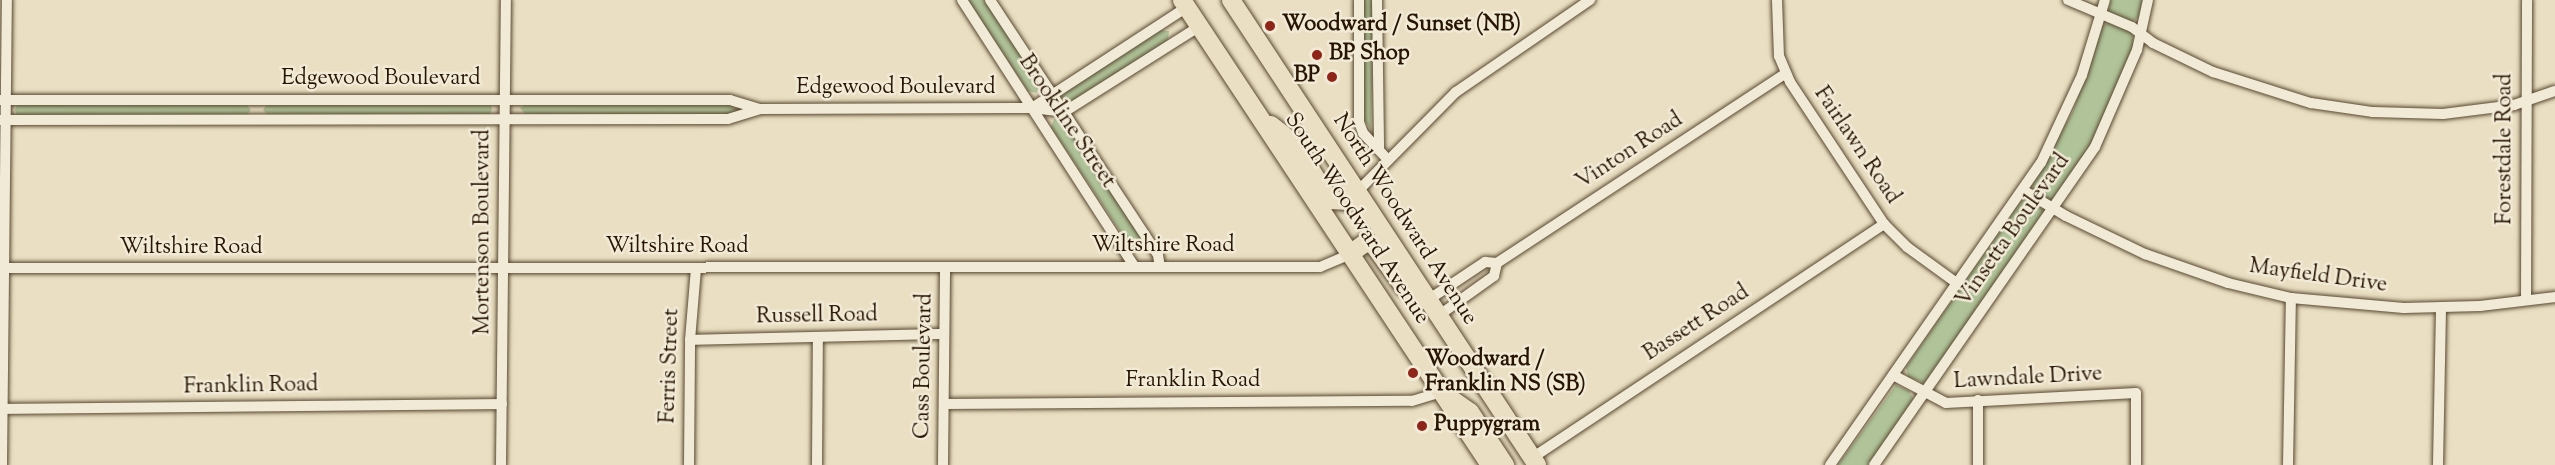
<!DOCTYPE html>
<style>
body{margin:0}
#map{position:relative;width:2555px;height:465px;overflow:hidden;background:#eadfc2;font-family:"Sorts Mill Goudy",serif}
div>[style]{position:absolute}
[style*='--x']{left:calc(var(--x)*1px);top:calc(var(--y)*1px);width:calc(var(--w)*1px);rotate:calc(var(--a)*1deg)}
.green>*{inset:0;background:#b0c399}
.roads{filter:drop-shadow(0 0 2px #584830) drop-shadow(0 0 2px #584830)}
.minor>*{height:10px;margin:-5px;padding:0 5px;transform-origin:5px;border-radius:5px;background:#f1ead7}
.primary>*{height:18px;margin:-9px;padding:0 9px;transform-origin:9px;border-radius:9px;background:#eadfc2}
.dots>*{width:16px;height:16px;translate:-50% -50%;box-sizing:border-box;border:3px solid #f1ead7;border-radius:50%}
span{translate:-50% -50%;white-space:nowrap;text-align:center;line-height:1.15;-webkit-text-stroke:5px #f1ead7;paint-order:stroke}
.poi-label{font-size:22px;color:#281500;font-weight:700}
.left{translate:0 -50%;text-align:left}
.right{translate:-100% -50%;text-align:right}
.street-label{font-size:22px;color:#281500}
</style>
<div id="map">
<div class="green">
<div style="clip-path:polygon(968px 0,985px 0,1039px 83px,1037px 93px,1028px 91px)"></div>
<div style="clip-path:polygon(1364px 0,1374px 0,1371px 130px,1364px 119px)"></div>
<div style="clip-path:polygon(2110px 0,2144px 0,2142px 15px,2132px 22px,2109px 13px)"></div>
<div style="clip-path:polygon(2109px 22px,2131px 31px,2134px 44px,2100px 127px,2081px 161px,2054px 200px,2049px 200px,2034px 191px,2032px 185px,2073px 111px,2102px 26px)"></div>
<div style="clip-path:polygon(1159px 30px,1169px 31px,1168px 40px,1071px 104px,1062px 101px,1062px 93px)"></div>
<div style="clip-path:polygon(268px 103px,491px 105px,492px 109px,490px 114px,268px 115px,263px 110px)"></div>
<div style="clip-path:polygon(246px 104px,251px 110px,246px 116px,17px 115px,15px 110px,17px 105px)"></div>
<div style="clip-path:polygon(526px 104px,731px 105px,738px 110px,734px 115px,525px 114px,520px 108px)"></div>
<div style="clip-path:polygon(1054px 119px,1062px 119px,1145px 243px,1144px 249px,1132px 249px,1051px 127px)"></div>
<div style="clip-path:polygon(2027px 198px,2045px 210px,1925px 383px,1908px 377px,1906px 367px,2021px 201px)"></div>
<div style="clip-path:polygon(1896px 385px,1909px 391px,1914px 400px,1870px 465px,1838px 465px)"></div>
</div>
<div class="roads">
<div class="minor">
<div style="--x:962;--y:0;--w:318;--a:57.1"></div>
<div style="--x:990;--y:0;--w:305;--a:56.6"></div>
<div style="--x:1158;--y:255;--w:12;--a:81"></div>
<div style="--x:1359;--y:0;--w:122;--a:90"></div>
<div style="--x:1359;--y:122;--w:12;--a:70"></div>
<div style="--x:1363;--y:133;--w:37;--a:47"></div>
<div style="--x:1377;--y:0;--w:149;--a:89.2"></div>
<div style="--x:1777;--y:0;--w:56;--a:88"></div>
<div style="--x:1779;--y:56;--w:28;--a:67"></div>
<div style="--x:1790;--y:82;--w:170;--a:56.5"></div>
<div style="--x:1884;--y:224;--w:33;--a:45"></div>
<div style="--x:1907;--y:247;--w:63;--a:36"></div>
<div style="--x:2068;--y:0;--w:69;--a:22.9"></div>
<div style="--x:2132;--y:27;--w:26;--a:37"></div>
<div style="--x:2153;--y:43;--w:67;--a:25.8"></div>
<div style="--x:2213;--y:72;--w:103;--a:17.6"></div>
<div style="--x:2311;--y:103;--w:63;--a:8.3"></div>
<div style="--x:2373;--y:112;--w:70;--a:1.6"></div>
<div style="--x:2443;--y:114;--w:72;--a:-7.2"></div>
<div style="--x:2514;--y:105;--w:43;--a:-18.9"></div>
<div style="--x:0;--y:100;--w:730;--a:0"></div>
<div style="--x:730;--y:100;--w:31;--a:17"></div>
<div style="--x:1032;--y:108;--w:185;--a:-33.1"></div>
<div style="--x:0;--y:120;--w:728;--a:-0.08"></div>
<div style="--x:728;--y:119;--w:34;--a:-17"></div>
<div style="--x:760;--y:109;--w:272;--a:-0.2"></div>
<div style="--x:1032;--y:108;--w:32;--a:7"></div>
<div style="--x:1064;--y:112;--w:161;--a:-32.3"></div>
<div style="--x:2023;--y:190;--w:50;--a:31.2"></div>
<div style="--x:2066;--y:216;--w:88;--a:25.7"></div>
<div style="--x:2145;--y:254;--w:88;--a:19.3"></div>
<div style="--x:2228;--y:283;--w:65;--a:13.4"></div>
<div style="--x:2291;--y:298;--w:113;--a:5.1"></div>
<div style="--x:2404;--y:308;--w:76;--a:-1.5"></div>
<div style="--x:2480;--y:306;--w:76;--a:-6.8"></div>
<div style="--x:1356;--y:193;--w:142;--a:-45.3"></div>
<div style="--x:1456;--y:92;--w:163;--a:-34.5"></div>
<div style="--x:0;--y:268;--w:1320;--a:-0.04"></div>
<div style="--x:1320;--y:267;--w:33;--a:-23"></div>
<div style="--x:2526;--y:299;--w:299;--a:-89.8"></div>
<div style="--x:1428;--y:300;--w:69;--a:-33.7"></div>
<div style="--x:1485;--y:262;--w:12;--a:5"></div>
<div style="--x:1497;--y:263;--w:344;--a:-33.3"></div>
<div style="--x:1438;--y:316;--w:69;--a:-35.5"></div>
<div style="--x:1494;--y:276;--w:13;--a:-77"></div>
<div style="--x:690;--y:340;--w:254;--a:-1.4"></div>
<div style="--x:1893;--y:375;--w:60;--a:27.8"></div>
<div style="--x:1946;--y:403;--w:190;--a:-3"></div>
<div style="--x:2136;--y:393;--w:72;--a:90"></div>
<div style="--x:1978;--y:400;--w:65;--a:90"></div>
<div style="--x:944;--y:404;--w:468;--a:-0.4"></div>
<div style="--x:1412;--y:401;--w:30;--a:-17"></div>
<div style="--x:0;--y:409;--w:502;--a:-0.57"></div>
<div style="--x:1532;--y:458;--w:423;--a:-33.6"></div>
<div style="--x:2;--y:465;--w:465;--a:-89.4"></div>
<div style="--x:501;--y:465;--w:465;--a:-89.4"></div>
<div style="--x:689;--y:465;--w:125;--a:-89.5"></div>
<div style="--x:690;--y:340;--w:72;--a:-85.2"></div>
<div style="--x:817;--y:465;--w:128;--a:-89.6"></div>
<div style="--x:943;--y:465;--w:198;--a:-89.4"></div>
<div style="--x:1830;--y:465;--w:368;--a:-55.1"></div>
<div style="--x:2041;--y:163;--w:97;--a:-65"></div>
<div style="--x:2082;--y:75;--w:78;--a:-73"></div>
<div style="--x:1874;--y:465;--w:387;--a:-55.2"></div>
<div style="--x:2095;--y:147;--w:106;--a:-66.6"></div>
<div style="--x:2137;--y:50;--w:51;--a:-77.6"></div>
<div style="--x:2288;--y:465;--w:167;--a:-89"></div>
<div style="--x:2438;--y:465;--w:157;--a:-88.9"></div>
</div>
<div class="primary">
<div style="--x:1182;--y:0;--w:558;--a:56.48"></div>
<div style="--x:1231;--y:0;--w:557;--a:56.65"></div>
<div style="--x:1271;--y:125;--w:28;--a:38"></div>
<div style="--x:1293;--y:142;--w:69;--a:57.5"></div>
<div style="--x:1330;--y:200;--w:19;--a:3"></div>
<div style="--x:1349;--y:201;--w:11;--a:-49"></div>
<div style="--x:1350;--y:254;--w:19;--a:-36"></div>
<div style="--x:1365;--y:243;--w:8;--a:7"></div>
<div style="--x:1373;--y:244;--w:53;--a:54.2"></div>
<div style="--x:1404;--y:287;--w:26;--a:31"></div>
<div style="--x:1450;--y:398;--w:24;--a:35"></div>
<div style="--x:1470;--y:412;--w:64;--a:56.6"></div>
</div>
</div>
<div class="dots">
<div style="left:1270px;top:26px;background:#8f2418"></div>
<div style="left:1317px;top:55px;background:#8f2418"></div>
<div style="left:1332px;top:77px;background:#8f2418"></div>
<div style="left:1413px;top:373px;background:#8f2418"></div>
<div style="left:1422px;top:426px;background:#8f2418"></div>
</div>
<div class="poi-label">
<span class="left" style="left:1282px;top:26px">Woodward / Sunset (NB)</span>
<span class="left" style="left:1329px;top:55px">BP Shop</span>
<span class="right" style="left:1320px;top:77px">BP</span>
<span class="left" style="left:1425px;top:373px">Woodward /<br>Franklin NS (SB)</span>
<span class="left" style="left:1434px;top:426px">Puppygram</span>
</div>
<div class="street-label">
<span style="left:381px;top:80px">Edgewood Boulevard</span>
<span style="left:896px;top:89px">Edgewood Boulevard</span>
<span style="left:1066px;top:122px;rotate:56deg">Brookline Street</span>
<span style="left:1856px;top:146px;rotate:56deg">Fairlawn Road</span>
<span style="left:2506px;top:149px;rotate:-90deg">Forestdale Road</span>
<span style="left:1630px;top:152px;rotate:-33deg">Vinton Road</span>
<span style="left:1356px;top:219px;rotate:57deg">South Woodward Avenue</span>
<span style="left:1404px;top:220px;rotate:57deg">North Woodward Avenue</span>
<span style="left:2014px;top:231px;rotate:-55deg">Vinsetta Boulevard</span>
<span style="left:484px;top:232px;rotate:-90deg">Mortenson Boulevard</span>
<span style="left:1163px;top:247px">Wiltshire Road</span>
<span style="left:677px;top:248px">Wiltshire Road</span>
<span style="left:191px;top:249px">Wiltshire Road</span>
<span style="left:2318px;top:277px;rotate:8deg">Mayfield Drive</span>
<span style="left:817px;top:317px;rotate:-1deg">Russell Road</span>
<span style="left:1697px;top:324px;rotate:-33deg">Bassett Road</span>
<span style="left:671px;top:366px;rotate:-88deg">Ferris Street</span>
<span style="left:925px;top:366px;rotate:-89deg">Cass Boulevard</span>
<span style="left:2028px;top:379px;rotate:-3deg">Lawndale Drive</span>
<span style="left:1193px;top:382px">Franklin Road</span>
<span style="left:251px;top:387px;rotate:-1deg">Franklin Road</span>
</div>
</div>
